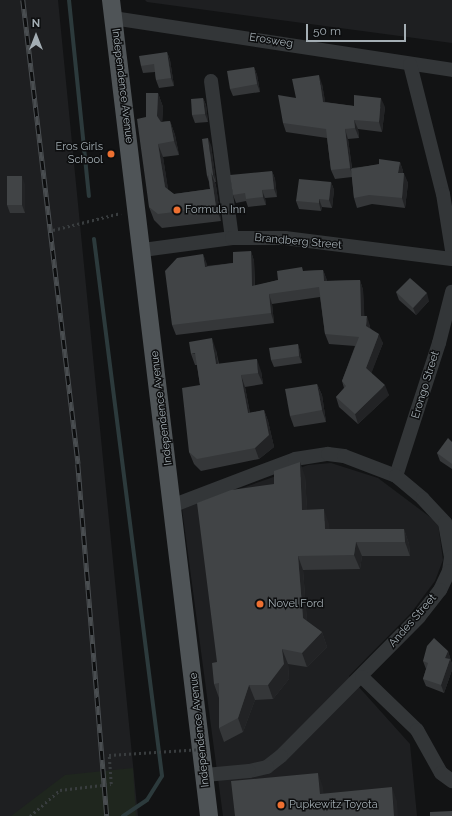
<!DOCTYPE html>
<style>
body{margin:0}
#map{position:relative;width:452px;height:816px;overflow:hidden;background:#121314;font-family:Raleway,sans-serif}
div>[style]{position:absolute}
[style*='--x']{left:calc(var(--x)*1px);top:calc(var(--y)*1px);width:calc(var(--w)*1px);rotate:calc(var(--a)*1deg)}
.built>*{inset:0;background:#1e1f21}
.green>*{inset:0;background:#1f261e}
.stream>*{height:4px;margin:-2px;padding:0 2px;transform-origin:2px;border-radius:2px;background:#2c3a3c}
.path>*{height:2.5px;margin-top:-1.25px;transform-origin:0;background:repeating-linear-gradient(90deg,#393d3f 0 2px,transparent 0 5px)}
.minor>*{height:14px;margin:-7px;padding:0 7px;transform-origin:7px;border-radius:7px;background:#333638}
.major>*{height:18px;margin:-9px;padding:0 9px;transform-origin:9px;border-radius:9px;background:#4f5457}
.rail>*{height:4.5px;margin-top:-2.25px;transform-origin:0;background:repeating-linear-gradient(90deg,#0d0e0f 0 9px,#4a4e51 0 18px);box-sizing:border-box;border-block:1px solid #4a4e51}
.path-bridge>*{height:2.5px;margin-top:-1.25px;transform-origin:0;background:repeating-linear-gradient(90deg,#393d3f 0 2px,transparent 0 5px)}
.wall>*{inset:0;background:#353739}
.shaded-wall>*{inset:0;background:#222325}
.building>*{inset:0;background:#414446}
.dots>*{width:11px;height:11px;translate:-50% -50%;box-sizing:border-box;border:2px solid #0d0e0f;border-radius:50%}
span{translate:-50% -50%;white-space:nowrap;text-align:center;line-height:1.15;-webkit-text-stroke:3px #0d0e0f;paint-order:stroke}
.street-label{font-size:11px;color:#a4aeb4}
.poi-label{font-size:11px;color:#a4aeb4}
.right{translate:-100% -50%;text-align:right}
.left{translate:0 -50%;text-align:left}
.north{position:absolute;left:16px;top:16px;width:40px;height:40px;-webkit-text-stroke:3px #0d0e0f;paint-order:stroke;rotate:0deg;font-size:11px;font-weight:700;line-height:16px;text-align:center;color:#a4aeb4}
.north::after{content:'';display:block;margin:auto;width:14px;height:18px;background:#a4aeb4;clip-path:polygon(50% 0,100% 100%,50% 72%,0 100%)}
.scale{position:absolute;left:306px;top:24px;width:100px;height:18px;box-sizing:border-box;border:2px solid #a4aeb4;border-top:0;padding-left:5px;font-size:12px;line-height:14px;white-space:nowrap;color:#a4aeb4;-webkit-text-stroke:3px #0d0e0f;paint-order:stroke}
</style>
<div id="map">
<div class="built">
<div style="clip-path:polygon(0 0,58px 0,138px 816px,0 816px)"></div>
<div style="clip-path:polygon(145px 0,452px 0,452px 43px,147px 2px)"></div>
<div style="clip-path:polygon(331px 463px,378px 478px,438px 523px,443px 560px,435px 581px,411px 613px,349px 676px,410px 744px,417px 816px,223px 816px,182px 509px,308px 465px)"></div>
</div>
<div class="green">
<div style="clip-path:polygon(133px 768px,136px 816px,11px 816px,65px 775px)"></div>
</div>
<div class="stream">
<div style="--x:69;--y:0;--w:197;--a:84.2"></div>
<div style="--x:94;--y:239;--w:541;--a:82.78"></div>
<div style="--x:162;--y:776;--w:28;--a:122"></div>
<div style="--x:147;--y:800;--w:29;--a:146"></div>
</div>
<div class="path">
<div style="--x:53;--y:230;--w:70;--a:-14"></div>
</div>
<div class="minor">
<div style="--x:113;--y:18;--w:343;--a:8.7"></div>
<div style="--x:410;--y:64;--w:134;--a:75.8"></div>
<div style="--x:443;--y:194;--w:57;--a:80.9"></div>
<div style="--x:211;--y:81;--w:158;--a:82.4"></div>
<div style="--x:143;--y:250;--w:90;--a:-7.7"></div>
<div style="--x:232;--y:238;--w:53;--a:0"></div>
<div style="--x:285;--y:238;--w:168;--a:7.2"></div>
<div style="--x:396;--y:476;--w:140;--a:-72.1"></div>
<div style="--x:439;--y:343;--w:53;--a:-75.7"></div>
<div style="--x:174;--y:505;--w:129;--a:-20.8"></div>
<div style="--x:295;--y:459;--w:33;--a:-9"></div>
<div style="--x:328;--y:454;--w:16;--a:7"></div>
<div style="--x:344;--y:456;--w:56;--a:21"></div>
<div style="--x:396;--y:476;--w:35;--a:40"></div>
<div style="--x:423;--y:499;--w:33;--a:47"></div>
<div style="--x:445;--y:523;--w:35;--a:80"></div>
<div style="--x:451;--y:557;--w:14;--a:98"></div>
<div style="--x:449;--y:571;--w:21;--a:115"></div>
<div style="--x:440;--y:590;--w:34;--a:128"></div>
<div style="--x:419;--y:617;--w:196;--a:134.8"></div>
<div style="--x:281;--y:756;--w:18;--a:142"></div>
<div style="--x:267;--y:767;--w:18;--a:167"></div>
<div style="--x:249;--y:771;--w:44;--a:174.8"></div>
<div style="--x:362;--y:677;--w:76;--a:43.9"></div>
<div style="--x:417;--y:730;--w:49;--a:60.8"></div>
<div style="--x:441;--y:773;--w:14;--a:36"></div>
</div>
<div class="major">
<div style="--x:111;--y:0;--w:822;--a:83.15"></div>
</div>
<div class="rail">
<div style="--x:23;--y:0;--w:467;--a:83.2"></div>
<div style="--x:78;--y:464;--w:353;--a:85.3"></div>
</div>
<div class="path-bridge">
<div style="--x:30;--y:816;--w:40;--a:-41"></div>
<div style="--x:60;--y:790;--w:51;--a:-6.7"></div>
<div style="--x:111;--y:784;--w:29;--a:-94"></div>
<div style="--x:109;--y:755;--w:94;--a:-3.7"></div>
</div>
<div class="wall">
<div style="clip-path:polygon(167px 52px,170px 60px,174px 86px,159px 88px,156px 80px,155px 72px,143px 73px,141px 66px)"></div>
<div style="clip-path:polygon(254px 67px,257px 75px,260px 92px,233px 96px,230px 89px)"></div>
<div style="clip-path:polygon(322px 84px,325px 102px,354px 106px,385px 107px,382px 132px,358px 129px,359px 138px,348px 139px,352px 168px,400px 162px,403px 171px,403px 173px,408px 183px,405px 208px,372px 204px,357px 208px,354px 198px,352px 177px,335px 179px,331px 170px,327px 138px,286px 132px,283px 123px,296px 98px)"></div>
<div style="clip-path:polygon(158px 93px,163px 107px,162px 122px,170px 121px,175px 135px,179px 155px,163px 157px,168px 190px,174px 194px,210px 189px,209px 182px,207px 176px,211px 145px,216px 182px,215px 182px,216px 186px,221px 221px,162px 228px,154px 220px,149px 207px,146px 117px)"></div>
<div style="clip-path:polygon(203px 98px,206px 105px,208px 122px,195px 123px,192px 115px)"></div>
<div style="clip-path:polygon(272px 171px,275px 179px,277px 197px,265px 198px,266px 205px,248px 207px,246px 201px,236px 203px,233px 195px)"></div>
<div style="clip-path:polygon(331px 182px,334px 190px,332px 208px,322px 207px,321px 211px,299px 209px,296px 201px)"></div>
<div style="clip-path:polygon(25px 184px,25px 213px,10px 213px,7px 205px)"></div>
<div style="clip-path:polygon(251px 251px,254px 261px,255px 286px,278px 280px,303px 271px,323px 270px,327px 281px,360px 280px,363px 290px,364px 316px,370px 326px,370px 328px,383px 343px,371px 373px,389px 395px,358px 424px,339px 407px,336px 397px,344px 388px,342px 381px,355px 346px,329px 344px,325px 334px,320px 297px,272px 304px,274px 323px,176px 335px,172px 325px,203px 254px,207px 266px,233px 263px)"></div>
<div style="clip-path:polygon(396px 292px,429px 301px,416px 315px,399px 300px)"></div>
<div style="clip-path:polygon(298px 344px,300px 352px,302px 363px,274px 367px,271px 360px)"></div>
<div style="clip-path:polygon(216px 350px,219px 364px,261px 371px,263px 384px,245px 387px,250px 413px,264px 410px,268px 421px,274px 447px,259px 459px,201px 471px,194px 464px,189px 452px,200px 385px,197px 365px,195px 365px,191px 354px)"></div>
<div style="clip-path:polygon(317px 384px,322px 395px,326px 422px,294px 427px,290px 416px)"></div>
<div style="clip-path:polygon(452px 442px,452px 469px,440px 461px,437px 453px)"></div>
<div style="clip-path:polygon(305px 476px,307px 510px,329px 524px,329px 529px,404px 529px,409px 544px,410px 556px,362px 556px,360px 569px,303px 570px,307px 622px,322px 632px,327px 647px,307px 667px,288px 664px,289px 679px,273px 699px,255px 700px,243px 732px,224px 742px,219px 728px,219px 698px,214px 684px,217px 662px,274px 484px)"></div>
<div style="clip-path:polygon(448px 651px,452px 664px,452px 670px,444px 693px,426px 686px,423px 679px,426px 669px,423px 661px)"></div>
</div>
<div class="shaded-wall">
<div style="clip-path:polygon(167px 52px,170px 60px,174px 86px,171px 78px)"></div>
<div style="clip-path:polygon(254px 67px,257px 75px,260px 92px,257px 84px)"></div>
<div style="clip-path:polygon(319px 75px,322px 84px,327px 111px,323px 102px)"></div>
<div style="clip-path:polygon(158px 93px,163px 107px,162px 129px,157px 116px)"></div>
<div style="clip-path:polygon(203px 98px,206px 105px,208px 122px,205px 114px)"></div>
<div style="clip-path:polygon(381px 98px,385px 107px,382px 132px,379px 122px)"></div>
<div style="clip-path:polygon(354px 120px,358px 129px,359px 138px,355px 128px)"></div>
<div style="clip-path:polygon(170px 121px,175px 135px,179px 155px,174px 141px)"></div>
<div style="clip-path:polygon(345px 129px,348px 139px,353px 177px,350px 168px)"></div>
<div style="clip-path:polygon(208px 138px,211px 145px,216px 182px,213px 175px)"></div>
<div style="clip-path:polygon(158px 144px,163px 157px,170px 201px,165px 187px)"></div>
<div style="clip-path:polygon(400px 162px,403px 171px,402px 182px,398px 173px)"></div>
<div style="clip-path:polygon(272px 171px,275px 179px,277px 197px,274px 189px)"></div>
<div style="clip-path:polygon(211px 172px,216px 186px,221px 221px,216px 207px)"></div>
<div style="clip-path:polygon(404px 173px,408px 183px,405px 208px,402px 198px)"></div>
<div style="clip-path:polygon(22px 176px,25px 184px,25px 213px,22px 205px)"></div>
<div style="clip-path:polygon(331px 182px,334px 190px,332px 208px,329px 200px)"></div>
<div style="clip-path:polygon(262px 190px,265px 198px,266px 205px,263px 197px)"></div>
<div style="clip-path:polygon(319px 199px,322px 207px,321px 211px,319px 203px)"></div>
<div style="clip-path:polygon(251px 251px,254px 261px,255px 296px,252px 286px)"></div>
<div style="clip-path:polygon(203px 254px,207px 264px,209px 276px,205px 267px)"></div>
<div style="clip-path:polygon(323px 270px,327px 280px,327px 291px,324px 281px)"></div>
<div style="clip-path:polygon(360px 280px,363px 290px,365px 325px,361px 316px)"></div>
<div style="clip-path:polygon(427px 293px,429px 301px,416px 315px,413px 308px)"></div>
<div style="clip-path:polygon(269px 294px,272px 304px,274px 323px,271px 313px)"></div>
<div style="clip-path:polygon(367px 316px,370px 326px,369px 335px,366px 326px)"></div>
<div style="clip-path:polygon(379px 334px,383px 343px,370px 377px,366px 368px)"></div>
<div style="clip-path:polygon(212px 338px,216px 350px,220px 376px,216px 364px)"></div>
<div style="clip-path:polygon(298px 344px,300px 352px,302px 363px,299px 356px)"></div>
<div style="clip-path:polygon(257px 359px,261px 371px,263px 384px,258px 373px)"></div>
<div style="clip-path:polygon(241px 375px,245px 387px,252px 425px,248px 413px)"></div>
<div style="clip-path:polygon(317px 384px,322px 395px,326px 422px,322px 410px)"></div>
<div style="clip-path:polygon(385px 385px,389px 395px,358px 424px,355px 414px)"></div>
<div style="clip-path:polygon(264px 410px,268px 421px,274px 447px,259px 459px,255px 448px)"></div>
<div style="clip-path:polygon(300px 462px,305px 476px,308px 524px,302px 510px)"></div>
<div style="clip-path:polygon(324px 509px,329px 524px,331px 543px,325px 529px)"></div>
<div style="clip-path:polygon(404px 529px,409px 544px,410px 556px,405px 542px)"></div>
<div style="clip-path:polygon(356px 542px,362px 556px,360px 569px,354px 555px)"></div>
<div style="clip-path:polygon(298px 556px,303px 570px,308px 633px,303px 618px)"></div>
<div style="clip-path:polygon(322px 632px,327px 647px,307px 667px,302px 653px)"></div>
<div style="clip-path:polygon(282px 649px,288px 664px,289px 679px,273px 699px,268px 685px)"></div>
<div style="clip-path:polygon(448px 651px,450px 658px,447px 666px,445px 658px)"></div>
<div style="clip-path:polygon(450px 659px,452px 664px,452px 670px,444px 693px,441px 685px)"></div>
<div style="clip-path:polygon(249px 685px,255px 700px,243px 732px,238px 718px)"></div>
<div style="clip-path:polygon(318px 773px,323px 787px,325px 808px,320px 794px)"></div>
<div style="clip-path:polygon(392px 787px,397px 801px,398px 816px,394px 816px)"></div>
</div>
<div class="building">
<div style="clip-path:polygon(167px 52px,171px 78px,156px 80px,154px 64px,141px 66px,139px 56px)"></div>
<div style="clip-path:polygon(254px 67px,257px 84px,230px 89px,227px 71px)"></div>
<div style="clip-path:polygon(319px 75px,323px 102px,354px 106px,354px 95px,381px 98px,379px 122px,354px 120px,355px 128px,345px 129px,350px 168px,331px 170px,326px 129px,283px 123px,278px 95px,296px 98px,292px 79px)"></div>
<div style="clip-path:polygon(146px 93px,158px 93px,157px 116px,161px 122px,170px 121px,174px 141px,158px 144px,165px 187px,174px 194px,210px 189px,208px 172px,211px 172px,216px 207px,158px 214px,149px 207px,137px 119px,146px 117px)"></div>
<div style="clip-path:polygon(203px 98px,205px 114px,192px 115px,191px 99px)"></div>
<div style="clip-path:polygon(208px 138px,213px 175px,212px 175px,211px 172px,208px 172px,209px 175px,207px 176px,202px 139px)"></div>
<div style="clip-path:polygon(379px 159px,400px 162px,398px 173px,404px 173px,402px 198px,369px 195px,354px 198px,351px 169px,379px 164px)"></div>
<div style="clip-path:polygon(272px 171px,274px 189px,262px 190px,263px 197px,246px 199px,245px 193px,233px 195px,230px 175px)"></div>
<div style="clip-path:polygon(7px 176px,22px 176px,22px 205px,7px 205px)"></div>
<div style="clip-path:polygon(299px 179px,331px 182px,329px 200px,319px 199px,319px 203px,296px 201px)"></div>
<div style="clip-path:polygon(251px 251px,252px 286px,278px 280px,277px 271px,302px 267px,303px 271px,323px 270px,324px 281px,360px 280px,361px 316px,367px 316px,366px 326px,379px 334px,366px 368px,385px 385px,355px 414px,336px 397px,346px 386px,342px 381px,359px 337px,325px 334px,319px 287px,269px 294px,271px 313px,172px 325px,165px 271px,177px 258px,203px 254px,205px 267px,233px 263px,233px 252px)"></div>
<div style="clip-path:polygon(410px 278px,427px 293px,413px 308px,396px 292px)"></div>
<div style="clip-path:polygon(212px 338px,216px 364px,257px 359px,258px 373px,241px 375px,248px 413px,264px 410px,269px 435px,255px 448px,197px 459px,189px 452px,182px 388px,200px 385px,195px 353px,191px 354px,189px 342px)"></div>
<div style="clip-path:polygon(298px 344px,299px 356px,271px 360px,269px 348px)"></div>
<div style="clip-path:polygon(317px 384px,322px 410px,290px 416px,285px 389px)"></div>
<div style="clip-path:polygon(448px 438px,452px 442px,452px 464px,437px 453px)"></div>
<div style="clip-path:polygon(300px 462px,302px 510px,324px 509px,325px 529px,404px 529px,405px 542px,356px 542px,354px 555px,298px 556px,303px 618px,322px 632px,302px 653px,282px 649px,284px 664px,268px 685px,249px 685px,238px 718px,219px 728px,219px 683px,214px 684px,212px 663px,217px 662px,197px 503px,231px 490px,274px 484px,274px 471px)"></div>
<div style="clip-path:polygon(434px 638px,448px 651px,445px 658px,450px 659px,441px 685px,423px 679px,428px 663px,423px 661px,427px 646px)"></div>
<div style="clip-path:polygon(318px 773px,320px 794px,392px 787px,394px 816px,235px 816px,231px 781px)"></div>
<div style="clip-path:polygon(452px 811px,452px 816px,430px 816px,430px 812px)"></div>
</div>
<div class="dots">
<div style="left:111px;top:154px;background:#ed7031"></div>
<div style="left:177px;top:210px;background:#ed7031"></div>
<div style="left:260px;top:604px;background:#ed7031"></div>
<div style="left:281px;top:805px;background:#ed7031"></div>
</div>
<div class="street-label">
<span style="left:271px;top:41px;rotate:9deg">Erosweg</span>
<span style="left:122px;top:86px;rotate:83deg">Independence Avenue</span>
<span style="left:298px;top:242px;rotate:5deg">Brandberg Street</span>
<span style="left:426px;top:385px;rotate:-73deg">Erongo Street</span>
<span style="left:162px;top:408px;rotate:-97deg">Independence Avenue</span>
<span style="left:413px;top:621px;rotate:-49deg">Andes Street</span>
<span style="left:200px;top:730px;rotate:-96deg">Independence Avenue</span>
</div>
<div class="poi-label">
<span class="right" style="left:103px;top:154px">Eros Girls<br>School</span>
<span class="left" style="left:185px;top:210px">Formula Inn</span>
<span class="left" style="left:268px;top:604px">Novel Ford</span>
<span class="left" style="left:289px;top:805px">Pupkewitz Toyota</span>
</div>
<div class="north">N</div>
<div class="scale">50 m</div>
</div>
